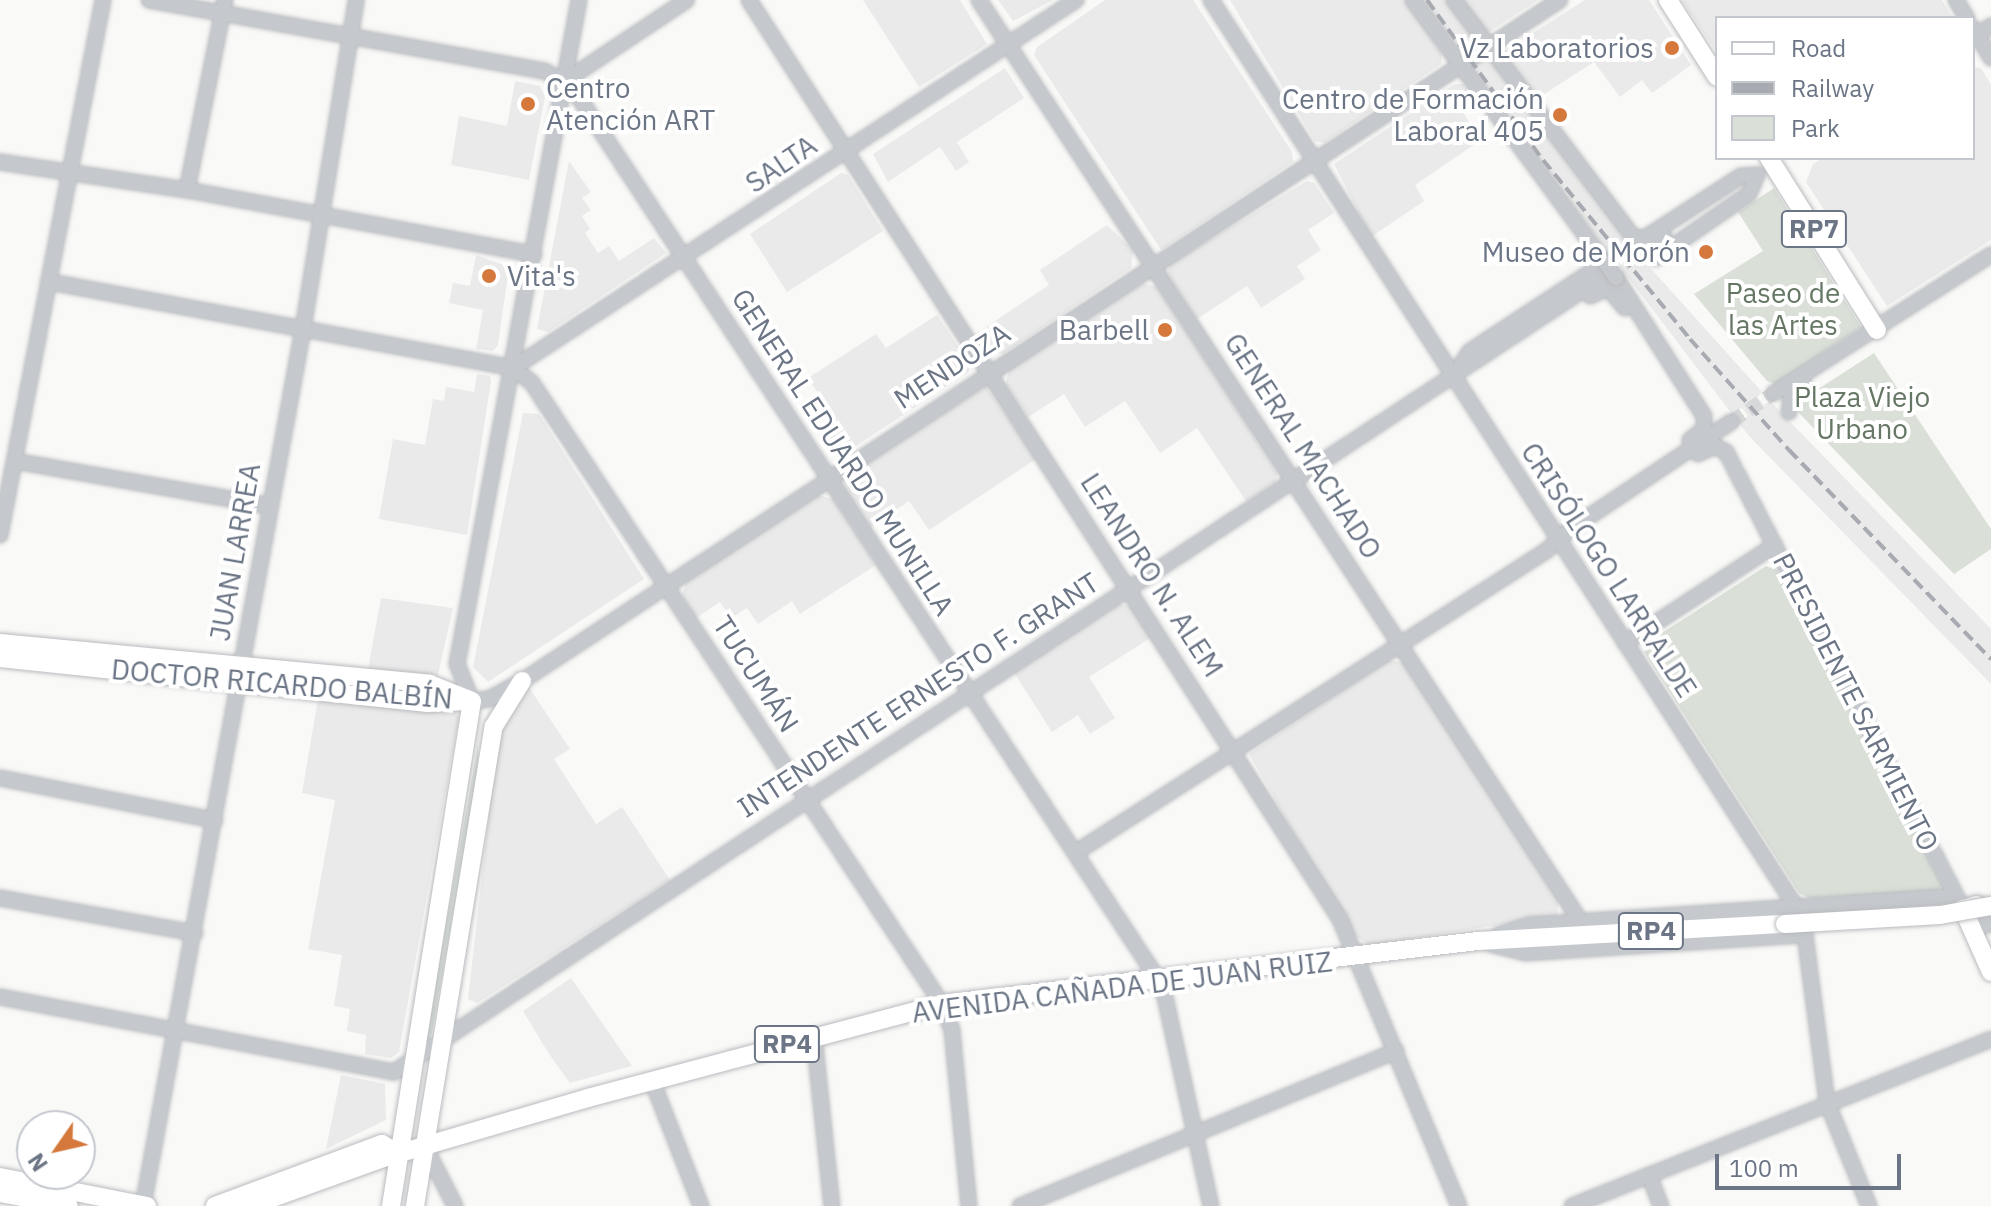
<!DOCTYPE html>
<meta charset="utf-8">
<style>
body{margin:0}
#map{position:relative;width:1991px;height:1206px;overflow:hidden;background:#f9f9f7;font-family:"IBM Plex Sans",sans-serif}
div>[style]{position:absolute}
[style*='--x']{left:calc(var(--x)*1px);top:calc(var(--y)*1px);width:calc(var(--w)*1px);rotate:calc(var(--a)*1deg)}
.built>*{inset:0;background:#eaeaea}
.green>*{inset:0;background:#dae0d8}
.minor-tunnel>*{height:14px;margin-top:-7px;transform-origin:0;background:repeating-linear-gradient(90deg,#d6d8da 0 14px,transparent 0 21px)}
.roads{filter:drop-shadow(0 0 2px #b9bbbf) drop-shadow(0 0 2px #b9bbbf)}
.minor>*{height:14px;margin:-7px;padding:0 7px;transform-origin:7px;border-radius:7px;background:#c5c8cc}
.major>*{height:18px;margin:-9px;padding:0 9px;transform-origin:9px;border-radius:9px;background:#fff}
.rail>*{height:4px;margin-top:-2px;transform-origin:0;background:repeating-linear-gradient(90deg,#a7aab0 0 12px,transparent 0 18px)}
.bridges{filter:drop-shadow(0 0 2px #b9bbbf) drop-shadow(0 0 2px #b9bbbf)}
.minor-bridge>*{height:14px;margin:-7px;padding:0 7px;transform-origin:7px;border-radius:7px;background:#c5c8cc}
.major-bridge>*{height:18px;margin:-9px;padding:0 9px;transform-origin:9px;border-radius:9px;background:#fff}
.dots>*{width:22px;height:22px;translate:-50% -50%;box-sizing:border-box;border:4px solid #fff;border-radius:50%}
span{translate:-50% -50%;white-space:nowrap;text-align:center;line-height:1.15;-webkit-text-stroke:8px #fff;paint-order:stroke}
.shield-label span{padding:2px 6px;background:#fff;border:2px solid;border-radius:6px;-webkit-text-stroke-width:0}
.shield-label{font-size:26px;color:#6b7585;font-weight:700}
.poi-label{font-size:28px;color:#6b7585}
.right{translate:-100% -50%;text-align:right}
.left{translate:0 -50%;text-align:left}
.street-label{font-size:28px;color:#6b7585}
.park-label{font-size:28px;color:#667865}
.legend{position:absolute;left:1715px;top:16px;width:260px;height:144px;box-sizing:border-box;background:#fff;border:2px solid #c4c8ce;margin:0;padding:10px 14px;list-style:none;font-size:24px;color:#6b7585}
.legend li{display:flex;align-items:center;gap:16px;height:40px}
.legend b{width:40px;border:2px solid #c4c8ce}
.north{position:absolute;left:16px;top:1110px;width:80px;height:80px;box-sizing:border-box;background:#fff;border:2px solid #c4c8ce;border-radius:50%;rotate:236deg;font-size:22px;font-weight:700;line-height:32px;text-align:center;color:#6b7585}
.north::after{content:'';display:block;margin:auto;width:28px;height:36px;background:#d5783b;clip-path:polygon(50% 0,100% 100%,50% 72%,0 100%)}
.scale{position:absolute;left:1715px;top:1154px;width:186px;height:36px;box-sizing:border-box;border:4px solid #6b7585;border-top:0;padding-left:10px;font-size:24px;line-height:28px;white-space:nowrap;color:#6b7585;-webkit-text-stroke:6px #fff;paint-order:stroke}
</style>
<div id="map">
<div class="built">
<div style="clip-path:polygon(863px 0,960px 0,987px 44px,919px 87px)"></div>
<div style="clip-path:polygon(998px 0,1053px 0,1013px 21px)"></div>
<div style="clip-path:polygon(1105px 0,1193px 0,1292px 152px,1293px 162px,1161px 250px,1034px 55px,1037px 47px)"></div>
<div style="clip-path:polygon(1230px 0,1406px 0,1442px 54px,1441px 64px,1324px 143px,1315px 141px)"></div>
<div style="clip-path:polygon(1417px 0,1446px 0,1646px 263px,1762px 392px,1757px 397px,1764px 405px,1770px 401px,1991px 629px,1991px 684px,1749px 436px,1738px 422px,1748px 416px,1742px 408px,1732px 414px)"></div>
<div style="clip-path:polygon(1459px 0,1538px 0,1489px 32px,1480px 31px)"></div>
<div style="clip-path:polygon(1585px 0,1649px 0,1691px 65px,1652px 93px,1642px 80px,1620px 97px,1594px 62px,1532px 102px,1501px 53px)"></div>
<div style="clip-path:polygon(1682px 0,1942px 0,1953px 18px,1717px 18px,1717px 53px)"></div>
<div style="clip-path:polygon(1973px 67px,1981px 68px,1991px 85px,1991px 240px,1887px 306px,1806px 182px,1813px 164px,1823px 158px,1973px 158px)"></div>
<div style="clip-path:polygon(1005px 68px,1024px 98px,957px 142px,969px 162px,956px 171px,940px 147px,888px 182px,873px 154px)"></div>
<div style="clip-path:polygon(515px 81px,540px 86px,545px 97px,529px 180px,451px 165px,459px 116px,507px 126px)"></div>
<div style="clip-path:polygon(1455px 84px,1463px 84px,1471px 96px,1458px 105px,1481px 140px,1415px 185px,1424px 201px,1371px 237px,1334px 164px)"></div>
<div style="clip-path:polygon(569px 161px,591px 192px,582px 198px,591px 210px,582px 216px,590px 229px,585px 233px,598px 253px,609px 246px,619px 261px,654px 238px,666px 253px,548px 332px,537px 329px)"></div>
<div style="clip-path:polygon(841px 173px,848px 175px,883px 231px,787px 292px,750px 234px)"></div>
<div style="clip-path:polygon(1307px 181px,1314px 183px,1334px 213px,1308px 230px,1321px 250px,1297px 266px,1305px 279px,1261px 308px,1247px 286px,1197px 319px,1168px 273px,1170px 264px)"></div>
<div style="clip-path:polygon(1107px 225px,1133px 250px,1131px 268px,1003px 354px,985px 351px,974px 335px,1049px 285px,1040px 270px)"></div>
<div style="clip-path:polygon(476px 255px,509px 267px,498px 345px,493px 351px,476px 349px,483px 310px,449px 303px,453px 283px,470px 286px)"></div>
<div style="clip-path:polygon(1140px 283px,1157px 287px,1277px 473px,1276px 482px,1246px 501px,1197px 428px,1160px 453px,1125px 401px,1085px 427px,1064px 394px,1028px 417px,1006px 384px,1009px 369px)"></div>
<div style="clip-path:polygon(937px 315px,970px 364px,969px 372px,839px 457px,831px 452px,818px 433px,836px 420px,808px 378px,876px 334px,886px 348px)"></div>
<div style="clip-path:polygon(477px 374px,490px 376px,491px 382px,467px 535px,379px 519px,393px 439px,425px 445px,433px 399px,444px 401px,446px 387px,474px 392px)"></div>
<div style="clip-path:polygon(986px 387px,1036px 459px,929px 530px,909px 501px,870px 528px,843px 487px,843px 476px)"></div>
<div style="clip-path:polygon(523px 413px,539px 414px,644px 579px,488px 682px,473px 667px)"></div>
<div style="clip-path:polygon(818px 495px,833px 499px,876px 565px,800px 614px,792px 601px,758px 624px,747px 608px,731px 618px,720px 602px,696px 618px,682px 594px,686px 582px)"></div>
<div style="clip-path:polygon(381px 598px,453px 608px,438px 675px,368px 669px)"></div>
<div style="clip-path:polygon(1116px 604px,1132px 606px,1152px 637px,1089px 677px,1115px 718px,1090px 734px,1078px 715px,1052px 732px,1013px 671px)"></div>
<div style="clip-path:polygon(1389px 660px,1404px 663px,1559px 901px,1557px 916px,1370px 945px,1353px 935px,1249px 754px)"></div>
<div style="clip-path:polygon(528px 686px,570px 749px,554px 759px,596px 824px,622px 807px,670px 880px,477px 1003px,468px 999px,498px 733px)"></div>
<div style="clip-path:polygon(319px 693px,452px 708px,459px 717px,399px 1052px,391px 1058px,365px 1054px,366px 1035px,347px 1031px,350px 1009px,334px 1006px,342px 955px,308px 949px,335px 800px,302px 793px)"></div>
<div style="clip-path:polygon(571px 978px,632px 1066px,570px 1083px,549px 1054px,523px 1011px)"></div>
<div style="clip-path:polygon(341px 1075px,385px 1084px,386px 1120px,326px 1149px)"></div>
</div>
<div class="green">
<div style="clip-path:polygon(1774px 188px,1861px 327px,1776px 384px,1767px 381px,1694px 294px,1763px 251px,1738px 212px)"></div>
<div style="clip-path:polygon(1874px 353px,1991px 529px,1991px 549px,1954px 574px,1798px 412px,1801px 400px)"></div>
<div style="clip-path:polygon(1766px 566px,1777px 570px,1942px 885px,1938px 893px,1809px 898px,1799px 893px,1644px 652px,1648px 642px)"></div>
<div style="clip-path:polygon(478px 745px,478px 772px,432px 1033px,425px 1042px)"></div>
</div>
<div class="minor-tunnel">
<div style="--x:1606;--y:275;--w:40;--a:-32.9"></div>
<div style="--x:1731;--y:422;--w:52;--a:-34"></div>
</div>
<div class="roads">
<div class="minor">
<div style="--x:149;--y:0;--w:402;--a:10.2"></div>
<div style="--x:545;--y:71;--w:31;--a:31"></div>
<div style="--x:572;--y:87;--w:1066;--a:56.71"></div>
<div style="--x:1157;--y:978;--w:21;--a:67"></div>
<div style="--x:1165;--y:997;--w:214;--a:77.6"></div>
<div style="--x:579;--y:0;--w:675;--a:100.41"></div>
<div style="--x:457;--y:664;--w:40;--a:68"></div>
<div style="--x:472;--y:701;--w:17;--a:-7"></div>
<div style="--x:489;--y:699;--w:38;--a:-29"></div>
<div style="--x:522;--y:681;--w:1241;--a:-33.27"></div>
<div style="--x:749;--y:0;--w:1093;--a:57.26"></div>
<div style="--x:1340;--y:919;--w:311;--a:67.5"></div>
<div style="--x:979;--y:0;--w:1101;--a:56.86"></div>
<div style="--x:1211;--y:0;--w:1079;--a:57.18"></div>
<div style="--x:1796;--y:907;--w:29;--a:72"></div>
<div style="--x:1805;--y:935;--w:168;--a:82.5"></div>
<div style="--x:1827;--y:1102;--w:112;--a:68"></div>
<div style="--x:1413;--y:0;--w:323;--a:53.8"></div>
<div style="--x:1454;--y:0;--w:297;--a:52.9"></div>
<div style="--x:1633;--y:237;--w:12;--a:5"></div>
<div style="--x:1645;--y:238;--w:114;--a:-32.9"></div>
<div style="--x:1741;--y:176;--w:16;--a:-4"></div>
<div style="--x:1956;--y:0;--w:21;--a:59"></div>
<div style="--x:1973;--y:28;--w:35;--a:59"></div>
<div style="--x:1973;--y:38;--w:22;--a:-34"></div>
<div style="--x:565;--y:81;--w:146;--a:-33.6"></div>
<div style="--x:0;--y:162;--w:189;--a:8.5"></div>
<div style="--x:187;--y:190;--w:353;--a:10.5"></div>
<div style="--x:187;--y:190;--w:194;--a:-78.7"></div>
<div style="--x:1640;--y:253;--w:29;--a:-34"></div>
<div style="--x:1656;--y:258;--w:113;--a:-34.5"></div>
<div style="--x:1749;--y:194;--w:21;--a:-67"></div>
<div style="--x:1616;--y:278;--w:164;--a:57.5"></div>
<div style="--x:1704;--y:416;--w:13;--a:90"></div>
<div style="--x:1704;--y:429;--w:18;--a:142"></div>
<div style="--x:50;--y:282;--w:471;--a:10.5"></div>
<div style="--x:513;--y:368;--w:24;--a:38"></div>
<div style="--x:532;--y:383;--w:744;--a:56.57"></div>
<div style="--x:942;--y:1004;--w:28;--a:69"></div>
<div style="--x:952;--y:1030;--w:177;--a:84.5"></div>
<div style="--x:1590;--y:296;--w:20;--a:-24"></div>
<div style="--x:1608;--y:288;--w:26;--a:50"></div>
<div style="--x:1460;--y:366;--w:17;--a:-57"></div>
<div style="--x:1469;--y:352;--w:146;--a:-33.3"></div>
<div style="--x:1591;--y:272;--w:11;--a:-56"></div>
<div style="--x:1597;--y:263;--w:14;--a:-102"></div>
<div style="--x:513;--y:368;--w:673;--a:-33.17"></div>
<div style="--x:1774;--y:393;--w:257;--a:-32.5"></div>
<div style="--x:1789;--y:412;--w:21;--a:-82"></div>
<div style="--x:1792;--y:391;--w:14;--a:-36"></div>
<div style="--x:1698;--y:454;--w:19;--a:-25"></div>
<div style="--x:1715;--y:446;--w:13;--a:29"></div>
<div style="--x:1726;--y:452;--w:515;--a:62.59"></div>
<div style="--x:15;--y:461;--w:258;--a:10"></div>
<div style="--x:0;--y:535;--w:545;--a:-79.1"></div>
<div style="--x:1625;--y:643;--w:179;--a:-33.2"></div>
<div style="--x:0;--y:778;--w:219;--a:11.1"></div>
<div style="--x:1075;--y:853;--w:560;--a:-32.67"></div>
<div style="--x:1546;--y:551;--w:31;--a:-42"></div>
<div style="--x:1569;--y:530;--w:195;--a:-33.7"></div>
<div style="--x:0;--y:898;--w:198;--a:10.2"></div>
<div style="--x:1972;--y:928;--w:19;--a:-12"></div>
<div style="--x:1498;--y:935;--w:33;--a:-18"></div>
<div style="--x:1529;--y:925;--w:417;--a:-3.9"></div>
<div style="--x:1945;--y:897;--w:17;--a:31"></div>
<div style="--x:1490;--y:944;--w:36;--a:14"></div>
<div style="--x:1525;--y:953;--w:281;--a:-3.7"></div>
<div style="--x:0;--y:997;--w:401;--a:10.8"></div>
<div style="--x:394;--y:1072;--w:1451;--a:-33.33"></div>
<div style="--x:814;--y:1036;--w:171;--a:84"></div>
<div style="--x:653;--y:1083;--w:132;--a:68.7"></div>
<div style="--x:425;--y:1147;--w:66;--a:63"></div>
<div style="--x:1649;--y:1175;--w:33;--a:69"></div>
<div style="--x:143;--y:1206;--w:891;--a:-79.66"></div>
<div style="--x:303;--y:329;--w:333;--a:-80.8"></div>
<div style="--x:1020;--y:1206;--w:407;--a:-22.4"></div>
<div style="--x:1572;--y:1206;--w:451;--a:-21.7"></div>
</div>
<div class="major">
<div style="--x:1668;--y:0;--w:91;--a:57.5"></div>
<div style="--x:1769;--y:158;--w:203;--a:57.9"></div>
<div style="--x:0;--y:643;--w:432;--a:5.4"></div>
<div style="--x:430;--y:684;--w:45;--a:22"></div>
<div style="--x:0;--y:658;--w:430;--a:6"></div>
<div style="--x:428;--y:703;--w:39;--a:-3"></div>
<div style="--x:1977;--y:905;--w:15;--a:164"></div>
<div style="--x:1963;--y:909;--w:69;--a:66"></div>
<div style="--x:0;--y:1177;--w:150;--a:11.2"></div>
<div style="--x:0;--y:1193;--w:70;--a:10.7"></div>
<div style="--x:215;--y:1206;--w:178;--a:-20.4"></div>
<div style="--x:382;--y:1144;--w:21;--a:31"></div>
<div style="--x:250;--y:1206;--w:141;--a:-19.8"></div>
<div style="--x:383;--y:1158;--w:214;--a:-16.3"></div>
<div style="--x:588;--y:1098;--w:366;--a:-14.9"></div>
<div style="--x:942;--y:1004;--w:540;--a:-6.7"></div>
<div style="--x:1478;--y:941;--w:307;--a:-3.2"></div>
<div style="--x:391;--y:1206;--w:511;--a:-80.89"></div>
<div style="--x:415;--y:1206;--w:486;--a:-80.7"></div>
<div style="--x:494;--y:726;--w:53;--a:-58.1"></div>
</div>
</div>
<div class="rail">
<div style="--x:1427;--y:0;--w:198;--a:54.1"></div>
<div style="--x:1543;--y:160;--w:232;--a:50.6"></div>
<div style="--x:1690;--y:339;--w:149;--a:48.3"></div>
<div style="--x:1789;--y:450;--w:291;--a:46"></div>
</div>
<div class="bridges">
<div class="minor-bridge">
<div style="--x:1604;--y:261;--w:21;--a:55"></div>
</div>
<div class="major-bridge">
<div style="--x:1785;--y:924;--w:155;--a:-3.3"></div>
<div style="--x:1940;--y:915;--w:52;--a:-10"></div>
</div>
</div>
<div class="dots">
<div style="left:1672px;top:48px;background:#d5783b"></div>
<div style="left:528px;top:104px;background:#d5783b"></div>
<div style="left:1560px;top:115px;background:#d5783b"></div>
<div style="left:1706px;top:252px;background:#d5783b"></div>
<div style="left:489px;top:276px;background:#d5783b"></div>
<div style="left:1165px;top:330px;background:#d5783b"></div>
</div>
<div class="shield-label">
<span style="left:1814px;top:229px">RP7</span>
<span style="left:1651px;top:931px">RP4</span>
<span style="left:787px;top:1044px">RP4</span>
</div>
<div class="poi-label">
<span class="right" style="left:1654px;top:48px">Vz Laboratorios</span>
<span class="left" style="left:546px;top:104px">Centro<br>Atención ART</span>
<span class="right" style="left:1544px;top:115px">Centro de Formación<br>Laboral 405</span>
<span class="right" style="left:1690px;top:252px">Museo de Morón</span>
<span class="left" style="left:507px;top:276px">Vita's</span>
<span class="right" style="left:1149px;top:330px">Barbell</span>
</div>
<div class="street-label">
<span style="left:781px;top:164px;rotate:-34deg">SALTA</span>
<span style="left:952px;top:366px;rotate:-33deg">MENDOZA</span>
<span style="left:1303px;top:446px;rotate:57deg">GENERAL MACHADO</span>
<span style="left:843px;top:452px;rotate:57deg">GENERAL EDUARDO MUNILLA</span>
<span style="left:235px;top:552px;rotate:-80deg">JUAN LARREA</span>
<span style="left:1609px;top:570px;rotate:57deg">CRISÓLOGO LARRALDE</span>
<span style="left:1152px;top:575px;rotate:57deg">LEANDRO N. ALEM</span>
<span style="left:756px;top:674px;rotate:57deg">TUCUMÁN</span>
<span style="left:282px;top:684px;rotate:5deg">DOCTOR RICARDO BALBÍN</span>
<span style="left:918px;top:695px;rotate:-33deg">INTENDENTE ERNESTO F. GRANT</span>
<span style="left:1856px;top:702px;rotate:63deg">PRESIDENTE SARMIENTO</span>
<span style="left:1122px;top:987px;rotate:-7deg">AVENIDA CAÑADA DE JUAN RUIZ</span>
</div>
<div class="park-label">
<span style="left:1783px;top:309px">Paseo de<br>las Artes</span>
<span style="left:1862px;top:413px">Plaza Viejo<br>Urbano</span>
</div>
<ul class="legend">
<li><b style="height:10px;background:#fff"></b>Road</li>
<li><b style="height:10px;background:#a7aab0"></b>Railway</li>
<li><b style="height:22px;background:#dae0d8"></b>Park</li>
</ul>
<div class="north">N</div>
<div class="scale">100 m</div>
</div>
